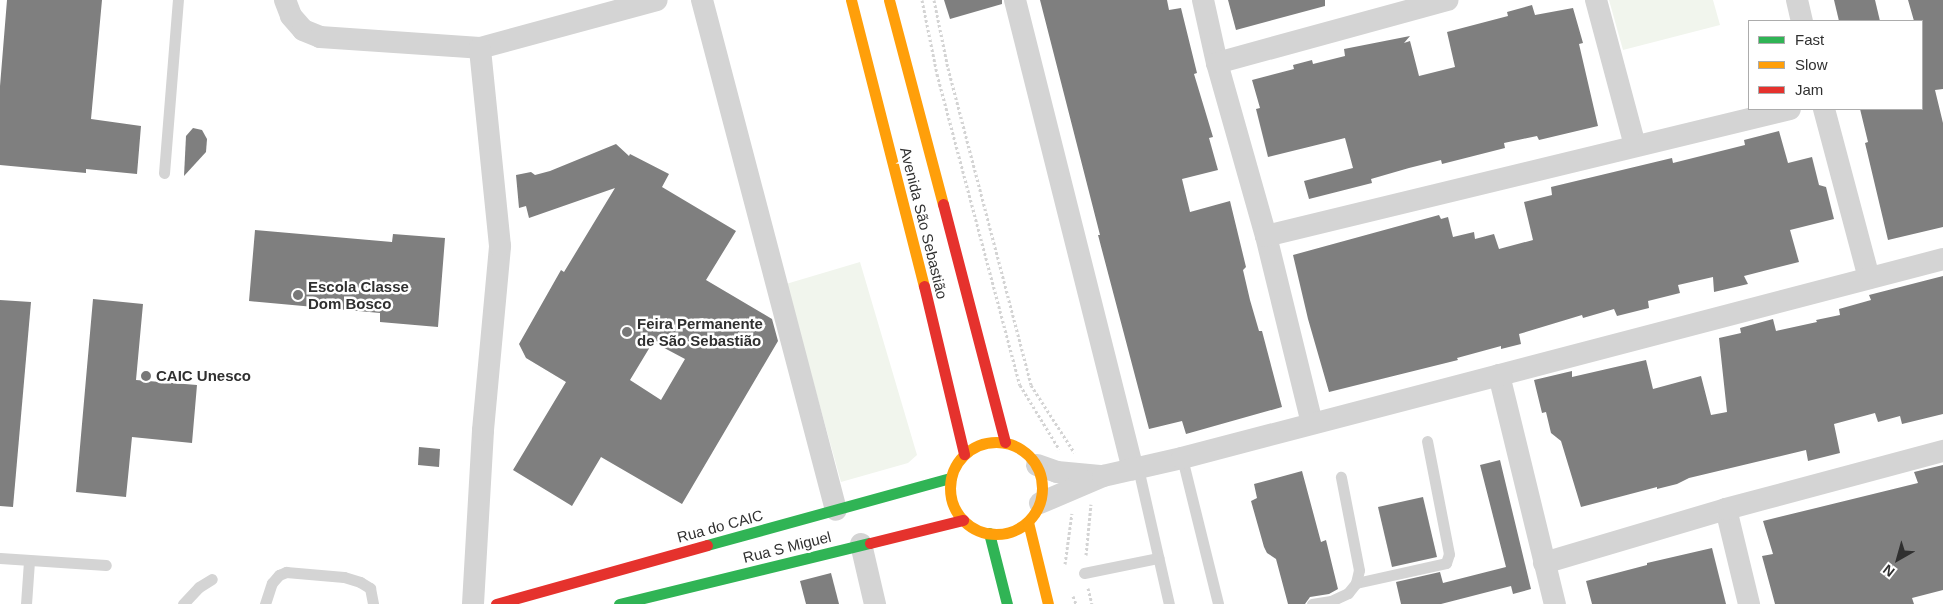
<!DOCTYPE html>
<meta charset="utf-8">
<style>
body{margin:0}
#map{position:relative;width:1943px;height:604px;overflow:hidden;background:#fff;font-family:Helvetica,sans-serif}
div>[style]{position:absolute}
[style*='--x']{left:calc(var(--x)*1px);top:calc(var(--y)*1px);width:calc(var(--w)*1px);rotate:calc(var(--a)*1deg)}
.green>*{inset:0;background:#f1f5ed}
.building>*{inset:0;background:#7f7f7f}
.path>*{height:3px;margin-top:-1.5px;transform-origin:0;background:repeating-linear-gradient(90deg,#d4d4d4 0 2.5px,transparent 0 5px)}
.lane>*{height:11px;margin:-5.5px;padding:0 5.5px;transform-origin:5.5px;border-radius:5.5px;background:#d4d4d4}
.street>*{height:22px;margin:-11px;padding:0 11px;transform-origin:11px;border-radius:11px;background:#d4d4d4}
.fast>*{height:11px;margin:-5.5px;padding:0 5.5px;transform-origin:5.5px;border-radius:5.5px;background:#30b455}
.slow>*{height:11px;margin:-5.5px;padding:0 5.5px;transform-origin:5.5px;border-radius:5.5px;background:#ff9f0a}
.slow>.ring{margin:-5.5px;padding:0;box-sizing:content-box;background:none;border:11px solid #ff9f0a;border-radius:50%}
.jam>*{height:11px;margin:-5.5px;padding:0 5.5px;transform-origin:5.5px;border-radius:5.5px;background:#e5322d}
.dots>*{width:14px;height:14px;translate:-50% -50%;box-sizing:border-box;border:2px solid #fff;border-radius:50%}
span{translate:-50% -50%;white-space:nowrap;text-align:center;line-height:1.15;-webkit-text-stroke:5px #fff;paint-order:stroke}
.street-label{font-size:15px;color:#303030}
.poi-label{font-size:15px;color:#303030;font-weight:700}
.left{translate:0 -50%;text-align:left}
.legend{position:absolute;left:1748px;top:20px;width:175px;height:90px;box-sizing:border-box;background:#fff;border:1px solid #acacac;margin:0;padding:6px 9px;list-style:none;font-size:15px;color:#303030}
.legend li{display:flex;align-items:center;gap:10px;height:25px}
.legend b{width:25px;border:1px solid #acacac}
.north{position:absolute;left:1873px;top:534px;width:50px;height:50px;-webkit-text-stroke:4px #fff;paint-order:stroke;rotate:218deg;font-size:14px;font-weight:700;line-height:20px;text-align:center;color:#303030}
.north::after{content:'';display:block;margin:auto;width:18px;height:22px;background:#303030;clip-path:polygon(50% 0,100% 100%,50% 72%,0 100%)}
</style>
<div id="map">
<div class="green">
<div style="clip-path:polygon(1609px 0,1713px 0,1720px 25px,1623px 50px)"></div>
<div style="clip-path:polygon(860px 262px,917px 455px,908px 463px,841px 482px,786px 284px)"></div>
</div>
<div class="building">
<div style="clip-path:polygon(7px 0,102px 0,91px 119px,141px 126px,137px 174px,86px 169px,86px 173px,0 165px,0 86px)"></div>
<div style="clip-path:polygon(944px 0,1002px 0,1002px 4px,950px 19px)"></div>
<div style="clip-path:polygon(1040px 0,1167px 0,1169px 10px,1181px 8px,1197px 73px,1194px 74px,1213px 137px,1209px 138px,1218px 170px,1182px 179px,1190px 212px,1230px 201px,1246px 267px,1243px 270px,1250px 300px,1259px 331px,1262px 331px,1282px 407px,1186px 434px,1182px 421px,1149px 429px,1098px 235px,1100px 235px)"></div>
<div style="clip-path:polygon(1228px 0,1325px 0,1325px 6px,1236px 30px)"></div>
<div style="clip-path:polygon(1834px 0,1875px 0,1880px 21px,1839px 21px)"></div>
<div style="clip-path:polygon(1908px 0,1943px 0,1943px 89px,1935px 90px,1943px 123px,1943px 227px,1888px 240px,1865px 143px,1868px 142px,1860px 109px,1922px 109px,1922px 21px,1914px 21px)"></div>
<div style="clip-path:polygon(1532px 5px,1535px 15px,1573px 8px,1583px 43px,1579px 44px,1598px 126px,1539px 140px,1537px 136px,1504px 143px,1505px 148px,1442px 164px,1441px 160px,1409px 168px,1371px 179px,1372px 183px,1309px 199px,1304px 181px,1353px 168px,1345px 138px,1268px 157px,1256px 109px,1260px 108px,1252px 80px,1294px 69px,1293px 65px,1312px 60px,1313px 64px,1345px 56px,1344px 49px,1410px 36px,1404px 43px,1410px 41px,1419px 76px,1455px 67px,1447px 32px,1508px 16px,1507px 12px)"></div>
<div style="clip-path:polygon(193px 128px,202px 130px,207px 139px,206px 152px,184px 176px,186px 136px)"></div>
<div style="clip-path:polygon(1779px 131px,1788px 163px,1812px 157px,1819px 185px,1826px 187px,1834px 219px,1790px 230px,1799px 262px,1744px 276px,1748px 284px,1714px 292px,1713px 277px,1678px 285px,1680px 293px,1648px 301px,1649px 308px,1617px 316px,1614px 309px,1583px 318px,1582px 315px,1519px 334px,1521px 344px,1501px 349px,1501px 346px,1457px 358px,1458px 360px,1329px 392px,1308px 319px,1293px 255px,1439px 215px,1441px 219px,1448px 217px,1453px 237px,1474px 232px,1475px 239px,1494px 234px,1499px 249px,1533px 240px,1524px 202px,1552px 195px,1551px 187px,1672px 158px,1673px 163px,1745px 145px,1744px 140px)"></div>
<div style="clip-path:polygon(evenodd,616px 144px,629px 156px,630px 154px,669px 174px,662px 187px,736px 231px,706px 280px,772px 319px,778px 341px,682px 504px,601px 457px,572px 506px,513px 470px,566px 382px,526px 358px,519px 344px,561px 270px,564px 272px,615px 188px,529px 218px,526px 206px,519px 208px,516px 175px,531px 172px,535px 175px,550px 171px,616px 144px,653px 342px,685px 359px,661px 400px,630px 380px,653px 342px)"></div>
<div style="clip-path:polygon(255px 230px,392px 242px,393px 234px,445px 238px,438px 327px,380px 322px,380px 313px,249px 301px)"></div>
<div style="clip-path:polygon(1943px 276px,1943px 414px,1902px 424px,1900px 416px,1878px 422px,1875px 413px,1834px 424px,1840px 453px,1808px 461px,1806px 450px,1689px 478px,1677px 484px,1657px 489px,1657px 487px,1581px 507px,1561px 441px,1551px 433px,1546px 412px,1542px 413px,1534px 380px,1572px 371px,1572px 377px,1646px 360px,1653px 389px,1701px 376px,1711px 415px,1727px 412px,1719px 338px,1741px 333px,1740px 328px,1773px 319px,1776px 331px,1817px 322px,1816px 320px,1840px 315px,1839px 309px,1871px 300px,1869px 295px)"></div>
<div style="clip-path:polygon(93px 299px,143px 304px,136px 380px,197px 385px,192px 443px,132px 437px,126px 497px,76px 492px)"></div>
<div style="clip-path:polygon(0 300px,31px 302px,13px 507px,0 506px)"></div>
<div style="clip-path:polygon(419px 447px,440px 449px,439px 467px,418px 465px)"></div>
<div style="clip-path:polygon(1500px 460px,1531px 589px,1513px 594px,1511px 586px,1441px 604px,1401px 604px,1396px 582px,1440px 572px,1443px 583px,1506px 567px,1480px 465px)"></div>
<div style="clip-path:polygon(1943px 465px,1943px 590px,1912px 598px,1914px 604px,1775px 604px,1762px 556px,1773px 554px,1763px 521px,1918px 483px,1914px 472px)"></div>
<div style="clip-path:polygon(1302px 471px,1321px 542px,1326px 540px,1338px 589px,1329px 594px,1310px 597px,1305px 604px,1288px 604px,1276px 559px,1267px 553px,1264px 547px,1251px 501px,1257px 498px,1254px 484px)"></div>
<div style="clip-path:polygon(1423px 497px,1437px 557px,1392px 567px,1378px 507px)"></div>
<div style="clip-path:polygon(1712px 548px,1726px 604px,1592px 604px,1586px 581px,1647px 565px,1647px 563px)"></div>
<div style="clip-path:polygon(831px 573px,839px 604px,806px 604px,800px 581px)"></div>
</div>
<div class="path">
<div style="--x:922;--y:0;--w:76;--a:78.5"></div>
<div style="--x:937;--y:74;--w:322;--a:75.1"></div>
<div style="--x:1020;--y:385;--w:75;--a:58.6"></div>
<div style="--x:934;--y:0;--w:69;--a:78.4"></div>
<div style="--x:948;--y:68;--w:328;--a:75.3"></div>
<div style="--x:1031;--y:385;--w:80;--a:57.3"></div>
<div style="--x:1086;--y:555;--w:51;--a:-84.4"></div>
<div style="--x:1065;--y:564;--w:51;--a:-82.2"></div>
<div style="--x:1088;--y:588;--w:16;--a:76"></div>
<div style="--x:1073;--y:596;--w:9;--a:69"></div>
</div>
<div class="lane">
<div style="--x:164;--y:173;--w:174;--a:-85.4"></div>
<div style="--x:1182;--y:458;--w:150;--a:76.1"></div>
<div style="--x:1138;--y:468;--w:139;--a:77.2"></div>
<div style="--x:0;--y:558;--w:106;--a:3.8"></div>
<div style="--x:1084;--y:573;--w:76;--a:-11.5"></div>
<div style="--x:1356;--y:583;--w:92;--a:-12.5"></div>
<div style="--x:1446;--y:563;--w:9;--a:-72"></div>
<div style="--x:1449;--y:554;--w:115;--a:-101"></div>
<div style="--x:26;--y:604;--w:43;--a:-86"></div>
<div style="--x:183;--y:604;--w:23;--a:-47"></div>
<div style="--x:199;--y:587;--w:15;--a:-32"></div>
<div style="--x:265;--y:604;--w:22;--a:-72"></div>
<div style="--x:272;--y:583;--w:11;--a:-49"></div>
<div style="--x:279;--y:575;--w:8;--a:-23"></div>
<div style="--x:286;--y:572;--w:58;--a:4.9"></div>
<div style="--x:344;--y:577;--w:17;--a:17"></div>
<div style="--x:360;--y:582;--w:12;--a:31"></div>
<div style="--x:370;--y:588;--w:16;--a:79"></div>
<div style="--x:1312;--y:604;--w:19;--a:-9"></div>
<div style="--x:1331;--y:601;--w:19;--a:-25"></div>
<div style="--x:1348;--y:593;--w:13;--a:-51"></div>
<div style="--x:1356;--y:583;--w:13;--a:-77"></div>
<div style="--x:1359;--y:570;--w:95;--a:-101"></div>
</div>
<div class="street">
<div style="--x:285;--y:0;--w:17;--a:69"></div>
<div style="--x:291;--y:16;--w:18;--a:49"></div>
<div style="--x:303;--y:30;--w:18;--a:22"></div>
<div style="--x:320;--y:37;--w:160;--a:3.9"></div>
<div style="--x:480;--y:48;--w:183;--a:-15.2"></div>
<div style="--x:702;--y:0;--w:527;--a:75.28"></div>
<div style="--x:1015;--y:0;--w:484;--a:75.9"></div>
<div style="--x:1203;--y:0;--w:65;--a:77.5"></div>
<div style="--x:1217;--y:63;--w:180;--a:74.2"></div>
<div style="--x:1266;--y:236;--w:193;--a:76.2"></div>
<div style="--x:1596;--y:0;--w:151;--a:75"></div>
<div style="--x:1797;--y:0;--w:22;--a:77"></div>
<div style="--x:1217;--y:63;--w:239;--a:-15.3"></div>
<div style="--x:1824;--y:109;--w:175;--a:75.1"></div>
<div style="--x:1266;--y:236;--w:539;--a:-13.62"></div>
<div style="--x:1499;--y:375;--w:236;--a:76.3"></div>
<div style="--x:1037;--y:465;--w:21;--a:19"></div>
<div style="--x:1057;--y:472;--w:43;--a:5.3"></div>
<div style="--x:1040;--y:503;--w:69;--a:-23.2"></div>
<div style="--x:1103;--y:476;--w:81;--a:-12.8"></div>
<div style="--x:1182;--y:458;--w:787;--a:-14.65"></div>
<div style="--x:1726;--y:509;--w:98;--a:76.4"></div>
<div style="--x:861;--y:544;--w:62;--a:76.9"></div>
<div style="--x:1544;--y:563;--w:190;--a:-16.5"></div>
<div style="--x:1726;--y:509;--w:225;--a:-15"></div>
<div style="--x:473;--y:604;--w:174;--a:-86.7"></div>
<div style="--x:483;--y:430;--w:185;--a:-84.7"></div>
<div style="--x:500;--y:246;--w:199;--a:-95.8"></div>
</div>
<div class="fast">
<div style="--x:989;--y:533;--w:73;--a:75.8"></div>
<div style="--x:707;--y:545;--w:253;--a:-15.4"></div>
<div style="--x:619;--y:604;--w:258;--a:-13.7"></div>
</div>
<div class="slow">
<div style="--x:851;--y:0;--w:295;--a:75.7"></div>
<div style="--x:889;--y:0;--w:211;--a:75.2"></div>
<div class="ring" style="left:950px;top:442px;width:81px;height:81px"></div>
<div style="--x:1028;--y:522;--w:84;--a:76.3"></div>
</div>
<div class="jam">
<div style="--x:943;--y:204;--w:246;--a:75.4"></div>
<div style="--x:924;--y:286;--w:173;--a:76.6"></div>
<div style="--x:870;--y:543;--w:96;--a:-13.9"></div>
<div style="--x:496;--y:604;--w:219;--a:-15.6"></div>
</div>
<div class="dots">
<div style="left:298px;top:295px;background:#787878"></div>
<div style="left:627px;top:332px;background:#787878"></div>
<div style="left:146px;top:376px;background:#787878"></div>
</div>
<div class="street-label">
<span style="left:924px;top:223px;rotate:76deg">Avenida São Sebastião</span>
<span style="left:720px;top:526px;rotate:-15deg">Rua do CAIC</span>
<span style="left:787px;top:547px;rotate:-14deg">Rua S Miguel</span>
</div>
<div class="poi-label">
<span class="left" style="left:308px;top:295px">Escola Classe<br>Dom Bosco</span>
<span class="left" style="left:637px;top:332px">Feira Permanente<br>de São Sebastião</span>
<span class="left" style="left:156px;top:376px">CAIC Unesco</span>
</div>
<ul class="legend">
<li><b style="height:6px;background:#30b455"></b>Fast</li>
<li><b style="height:6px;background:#ff9f0a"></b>Slow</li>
<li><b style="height:6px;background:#e5322d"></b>Jam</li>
</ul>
<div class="north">N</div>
</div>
